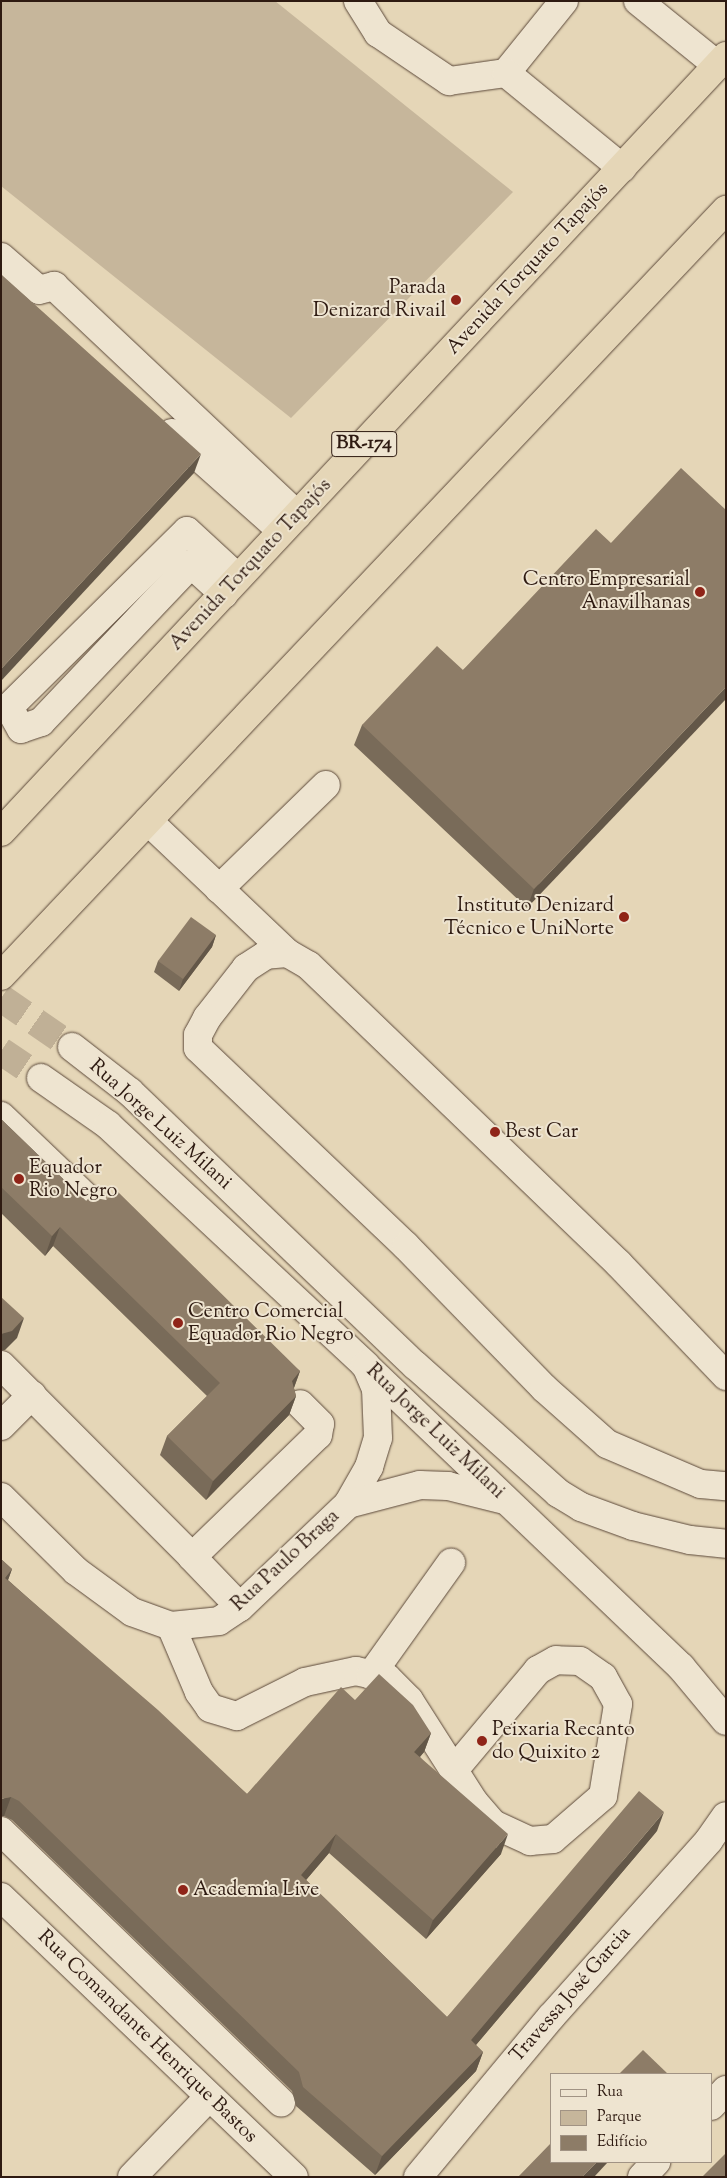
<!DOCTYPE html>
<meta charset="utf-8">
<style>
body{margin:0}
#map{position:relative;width:727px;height:2178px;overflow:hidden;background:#e5d6b7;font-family:"Sorts Mill Goudy",serif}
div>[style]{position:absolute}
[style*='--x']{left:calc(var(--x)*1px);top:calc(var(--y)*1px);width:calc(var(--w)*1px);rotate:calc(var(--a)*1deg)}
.green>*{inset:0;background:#c6b69b}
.minor-tunnel>*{height:28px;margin-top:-14px;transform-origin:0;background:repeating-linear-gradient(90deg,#c0b096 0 28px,transparent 0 42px)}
.roads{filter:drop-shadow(0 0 1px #5c493a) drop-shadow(0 0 1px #5c493a)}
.minor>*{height:28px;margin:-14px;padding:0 14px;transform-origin:14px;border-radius:14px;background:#eee4d0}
.highway>*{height:28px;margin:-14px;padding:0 14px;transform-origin:14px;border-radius:14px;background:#e5d6b7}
.wall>*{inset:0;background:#796b59}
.shaded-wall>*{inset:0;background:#635748}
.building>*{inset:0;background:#8d7c67}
.dots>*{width:14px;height:14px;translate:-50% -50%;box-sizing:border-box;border:2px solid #eee4d0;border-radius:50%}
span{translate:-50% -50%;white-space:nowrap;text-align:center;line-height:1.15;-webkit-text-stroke:4px #eee4d0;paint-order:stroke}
.shield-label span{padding:1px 4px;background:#eee4d0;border:1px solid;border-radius:4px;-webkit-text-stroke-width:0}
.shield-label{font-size:19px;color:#2e1a11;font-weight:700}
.street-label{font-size:20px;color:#2e1a11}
.poi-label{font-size:20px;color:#2e1a11}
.right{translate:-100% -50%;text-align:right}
.left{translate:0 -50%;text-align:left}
.frame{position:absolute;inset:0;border:2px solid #2e1a11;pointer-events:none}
.legend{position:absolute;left:550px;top:2073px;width:162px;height:90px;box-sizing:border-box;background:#eee4d0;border:1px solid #a19384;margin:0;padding:6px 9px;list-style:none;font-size:15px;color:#2e1a11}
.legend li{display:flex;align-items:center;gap:10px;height:25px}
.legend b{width:25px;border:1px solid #a19384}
</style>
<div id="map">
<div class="green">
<div style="clip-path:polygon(1px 1px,275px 1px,513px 192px,291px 418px,1px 186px)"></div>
</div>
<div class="minor-tunnel">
<div style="--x:1;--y:998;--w:86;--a:34.6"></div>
<div style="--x:1;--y:1051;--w:48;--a:34"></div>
</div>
<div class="roads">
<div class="minor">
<div style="--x:358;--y:1;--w:38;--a:58"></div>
<div style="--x:378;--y:33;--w:86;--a:34.1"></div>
<div style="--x:449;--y:81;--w:58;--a:-8"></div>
<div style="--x:564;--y:1;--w:92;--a:128.9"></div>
<div style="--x:506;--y:73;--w:150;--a:39.3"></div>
<div style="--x:638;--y:1;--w:102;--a:39"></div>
<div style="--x:1;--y:257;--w:50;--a:41"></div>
<div style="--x:39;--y:290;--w:16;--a:-15"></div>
<div style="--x:54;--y:286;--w:334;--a:43.3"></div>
<div style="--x:172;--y:433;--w:147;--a:41.7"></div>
<div style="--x:224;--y:594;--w:45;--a:-137.7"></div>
<div style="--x:191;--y:564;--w:218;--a:133.5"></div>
<div style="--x:41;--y:722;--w:21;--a:161"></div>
<div style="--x:21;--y:729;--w:25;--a:-119"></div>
<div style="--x:9;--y:707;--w:250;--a:-44.7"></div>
<div style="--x:187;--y:531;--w:69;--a:42.7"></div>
<div style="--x:148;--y:821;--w:192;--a:43.5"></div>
<div style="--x:219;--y:889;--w:149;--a:-44.2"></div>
<div style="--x:72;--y:1047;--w:73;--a:37.8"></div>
<div style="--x:130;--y:1092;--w:395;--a:43.8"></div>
<div style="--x:415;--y:1365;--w:192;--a:41.8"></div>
<div style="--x:558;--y:1493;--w:27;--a:31"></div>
<div style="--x:581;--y:1507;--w:55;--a:20.1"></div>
<div style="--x:633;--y:1526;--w:59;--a:13.8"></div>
<div style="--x:690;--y:1540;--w:36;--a:6"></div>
<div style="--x:41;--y:1078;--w:82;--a:35"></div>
<div style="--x:108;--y:1125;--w:352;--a:43"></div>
<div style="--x:365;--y:1365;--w:437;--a:43.7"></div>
<div style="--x:681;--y:1667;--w:70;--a:50.2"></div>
<div style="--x:1;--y:1116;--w:129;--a:43.7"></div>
<div style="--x:1;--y:1365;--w:271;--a:45.1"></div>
<div style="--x:192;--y:1557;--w:175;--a:-44.1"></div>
<div style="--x:318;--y:1435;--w:11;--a:-80"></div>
<div style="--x:320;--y:1424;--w:28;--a:-135"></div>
<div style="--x:726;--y:1376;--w:155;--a:-133.7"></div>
<div style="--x:619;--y:1264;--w:431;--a:-136.1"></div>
<div style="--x:308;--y:965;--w:24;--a:-150"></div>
<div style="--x:287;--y:953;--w:21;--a:175"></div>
<div style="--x:266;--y:955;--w:24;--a:147"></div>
<div style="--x:246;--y:968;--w:63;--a:128"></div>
<div style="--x:207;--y:1018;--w:19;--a:118"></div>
<div style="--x:198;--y:1035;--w:13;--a:90"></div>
<div style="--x:198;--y:1048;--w:287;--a:43.6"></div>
<div style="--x:406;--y:1246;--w:198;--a:45.8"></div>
<div style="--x:544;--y:1388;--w:84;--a:41.6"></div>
<div style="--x:607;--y:1444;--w:102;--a:23.1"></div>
<div style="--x:701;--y:1484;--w:25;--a:5"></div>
<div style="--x:1;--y:1426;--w:44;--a:-45"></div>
<div style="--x:1;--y:1497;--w:105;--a:44.6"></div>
<div style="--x:76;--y:1571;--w:69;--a:36.2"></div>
<div style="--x:132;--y:1612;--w:41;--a:19.7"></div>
<div style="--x:171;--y:1626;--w:48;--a:-5.9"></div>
<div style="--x:219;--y:1621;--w:25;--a:-34"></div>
<div style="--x:240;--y:1607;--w:149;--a:-43.6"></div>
<div style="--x:348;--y:1504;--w:43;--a:-60.4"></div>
<div style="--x:369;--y:1467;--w:30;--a:-73"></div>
<div style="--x:378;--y:1438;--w:49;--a:-92.3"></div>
<div style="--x:376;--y:1389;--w:23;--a:-113"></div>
<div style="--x:348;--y:1504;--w:74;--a:-14.8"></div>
<div style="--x:420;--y:1485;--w:28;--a:2"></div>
<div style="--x:448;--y:1486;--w:58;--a:14"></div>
<div style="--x:192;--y:1557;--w:69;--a:46.2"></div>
<div style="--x:171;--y:1626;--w:72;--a:67"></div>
<div style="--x:199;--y:1692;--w:19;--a:55"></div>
<div style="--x:210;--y:1708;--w:28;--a:17"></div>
<div style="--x:237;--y:1716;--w:76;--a:-26.6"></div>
<div style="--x:305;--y:1682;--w:52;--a:-12.2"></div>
<div style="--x:356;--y:1671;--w:32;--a:13"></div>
<div style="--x:387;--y:1678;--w:31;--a:45"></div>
<div style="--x:409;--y:1700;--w:121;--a:57.5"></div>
<div style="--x:474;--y:1802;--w:29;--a:49"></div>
<div style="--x:493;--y:1824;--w:41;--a:24.7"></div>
<div style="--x:530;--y:1841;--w:23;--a:-5"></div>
<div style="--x:553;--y:1839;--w:66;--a:-40.7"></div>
<div style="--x:603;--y:1796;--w:93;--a:-80.7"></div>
<div style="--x:618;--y:1704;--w:31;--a:-119"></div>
<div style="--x:603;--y:1677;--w:28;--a:-145"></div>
<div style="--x:580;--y:1661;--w:24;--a:-178"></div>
<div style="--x:556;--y:1660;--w:21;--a:151"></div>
<div style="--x:538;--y:1670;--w:131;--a:130"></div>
<div style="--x:371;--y:1675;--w:138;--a:-54.5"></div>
<div style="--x:1;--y:1831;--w:390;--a:44.1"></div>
<div style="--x:1;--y:1897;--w:405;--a:43.7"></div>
<div style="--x:711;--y:2106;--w:22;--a:-47"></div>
<div style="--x:132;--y:2177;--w:110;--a:-46.1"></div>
<div style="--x:418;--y:2177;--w:208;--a:-50.3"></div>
<div style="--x:551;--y:2017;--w:237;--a:-48.2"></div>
<div style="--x:709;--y:1840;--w:29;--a:-55"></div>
<div style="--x:642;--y:2177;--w:21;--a:-47"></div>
</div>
<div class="highway">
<div style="--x:1;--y:832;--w:1062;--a:-46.95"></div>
<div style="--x:1;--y:976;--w:1055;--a:-46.58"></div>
</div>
</div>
<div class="wall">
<div style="clip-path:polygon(726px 510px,527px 908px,354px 745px,362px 725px,463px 670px,611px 543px)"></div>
<div style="clip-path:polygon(216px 935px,212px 947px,179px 991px,154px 972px,158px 961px)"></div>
<div style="clip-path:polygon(1px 1119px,86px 1201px,300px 1371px,294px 1388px,296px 1396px,289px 1415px,206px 1500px,160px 1455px,167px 1436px,207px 1396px,53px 1246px,45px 1256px,1px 1213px)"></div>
<div style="clip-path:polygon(1px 1559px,12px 1569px,8px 1580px,247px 1794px,355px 1700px,431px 1733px,424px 1752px,420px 1757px,501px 1854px,426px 1939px,329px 1853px,306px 1880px,447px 2017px,657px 1831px,476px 2045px,483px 2052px,476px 2071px,375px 2175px,296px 2106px,292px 2091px,12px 1820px,4px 1816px)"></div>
</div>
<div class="shaded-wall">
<div style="clip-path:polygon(201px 454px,194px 473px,1px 681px,1px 669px)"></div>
<div style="clip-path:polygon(726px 687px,726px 699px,527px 908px,534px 889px)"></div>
<div style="clip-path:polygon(216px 935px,212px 947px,179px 991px,183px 979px)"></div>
<div style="clip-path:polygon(60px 1227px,53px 1246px,45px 1256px,52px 1236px)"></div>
<div style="clip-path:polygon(24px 1318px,17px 1338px,5px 1350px,1px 1351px,1px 1334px)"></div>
<div style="clip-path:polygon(300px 1371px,293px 1390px,292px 1381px)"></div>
<div style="clip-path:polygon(296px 1396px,289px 1415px,206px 1500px,213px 1481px)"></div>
<div style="clip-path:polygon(12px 1569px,5px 1588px,5px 1578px)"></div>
<div style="clip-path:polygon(431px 1733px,424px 1752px,407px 1771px,414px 1752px)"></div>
<div style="clip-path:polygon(11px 1797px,4px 1816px,1px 1816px,1px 1799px)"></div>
<div style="clip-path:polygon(664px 1812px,657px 1831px,464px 2059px,471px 2040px)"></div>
<div style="clip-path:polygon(336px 1834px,329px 1853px,294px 1894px,301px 1875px)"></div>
<div style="clip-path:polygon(508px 1834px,501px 1854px,426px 1939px,433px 1920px)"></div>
<div style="clip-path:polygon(483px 2052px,476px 2071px,375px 2175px,382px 2156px)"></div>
<div style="clip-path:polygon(597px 2162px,608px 2162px,594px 2177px,582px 2177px)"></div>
</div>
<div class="building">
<div style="clip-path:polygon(1px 274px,3px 276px,201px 454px,1px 669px)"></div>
<div style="clip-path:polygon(681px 468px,726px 510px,726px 687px,534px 889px,362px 725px,437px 646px,463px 670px,596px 529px,611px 543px)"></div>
<div style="clip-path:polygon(191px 917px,216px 935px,183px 979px,158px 961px)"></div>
<div style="clip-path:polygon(1px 1119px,86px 1201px,90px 1197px,106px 1200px,116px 1190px,300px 1371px,292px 1381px,296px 1396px,213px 1481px,167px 1436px,220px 1383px,60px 1227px,52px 1236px,1px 1187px)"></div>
<div style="clip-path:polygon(1px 1297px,24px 1318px,12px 1331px,1px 1334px)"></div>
<div style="clip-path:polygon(1px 1559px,12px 1569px,5px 1578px,158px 1710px,247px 1794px,341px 1687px,355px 1700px,379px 1674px,413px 1705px,431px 1733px,414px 1752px,508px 1834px,433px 1920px,336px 1834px,301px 1875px,447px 2017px,639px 1791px,664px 1812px,471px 2040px,483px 2052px,382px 2156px,303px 2087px,299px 2072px,19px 1801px,11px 1797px,1px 1799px)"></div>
<div style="clip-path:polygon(643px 2050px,668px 2074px,619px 2074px)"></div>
<div style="clip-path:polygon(551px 2143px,551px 2162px,597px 2162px,582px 2177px,518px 2177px)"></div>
<div style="clip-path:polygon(726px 2153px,726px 2177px,702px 2177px)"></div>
</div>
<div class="dots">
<div style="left:456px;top:300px;background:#8f2418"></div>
<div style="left:700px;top:592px;background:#8f2418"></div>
<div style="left:624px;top:917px;background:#8f2418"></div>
<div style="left:495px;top:1132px;background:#8f2418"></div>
<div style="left:19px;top:1179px;background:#8f2418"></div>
<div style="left:178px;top:1323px;background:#8f2418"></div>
<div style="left:482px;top:1741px;background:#8f2418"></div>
<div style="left:183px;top:1890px;background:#8f2418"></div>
</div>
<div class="shield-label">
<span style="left:364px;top:444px">BR-174</span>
</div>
<div class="street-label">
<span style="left:528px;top:269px;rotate:-47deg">Avenida Torquato Tapajós</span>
<span style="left:251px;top:565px;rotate:-47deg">Avenida Torquato Tapajós</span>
<span style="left:160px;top:1125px;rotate:42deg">Rua Jorge Luiz Milani</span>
<span style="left:435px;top:1432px;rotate:44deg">Rua Jorge Luiz Milani</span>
<span style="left:286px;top:1561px;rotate:-43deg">Rua Paulo Braga</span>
<span style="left:571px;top:1995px;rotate:-49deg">Travessa José Garcia</span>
<span style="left:147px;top:2037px;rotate:44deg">Rua Comandante Henrique Bastos</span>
</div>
<div class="poi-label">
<span class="right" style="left:446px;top:300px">Parada<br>Denizard Rivail</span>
<span class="right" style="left:690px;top:592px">Centro Empresarial<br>Anavilhanas</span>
<span class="right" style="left:614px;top:918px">Instituto Denizard<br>Técnico e UniNorte</span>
<span class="left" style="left:505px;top:1132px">Best Car</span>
<span class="left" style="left:29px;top:1180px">Equador<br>Rio Negro</span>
<span class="left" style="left:188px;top:1324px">Centro Comercial<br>Equador Rio Negro</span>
<span class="left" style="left:492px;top:1742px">Peixaria Recanto<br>do Quixito 2</span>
<span class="left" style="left:193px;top:1890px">Academia Live</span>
</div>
<div class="frame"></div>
<ul class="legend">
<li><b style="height:6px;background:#eee4d0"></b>Rua</li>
<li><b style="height:14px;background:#c6b69b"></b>Parque</li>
<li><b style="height:14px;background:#8d7c67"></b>Edifício</li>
</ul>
</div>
